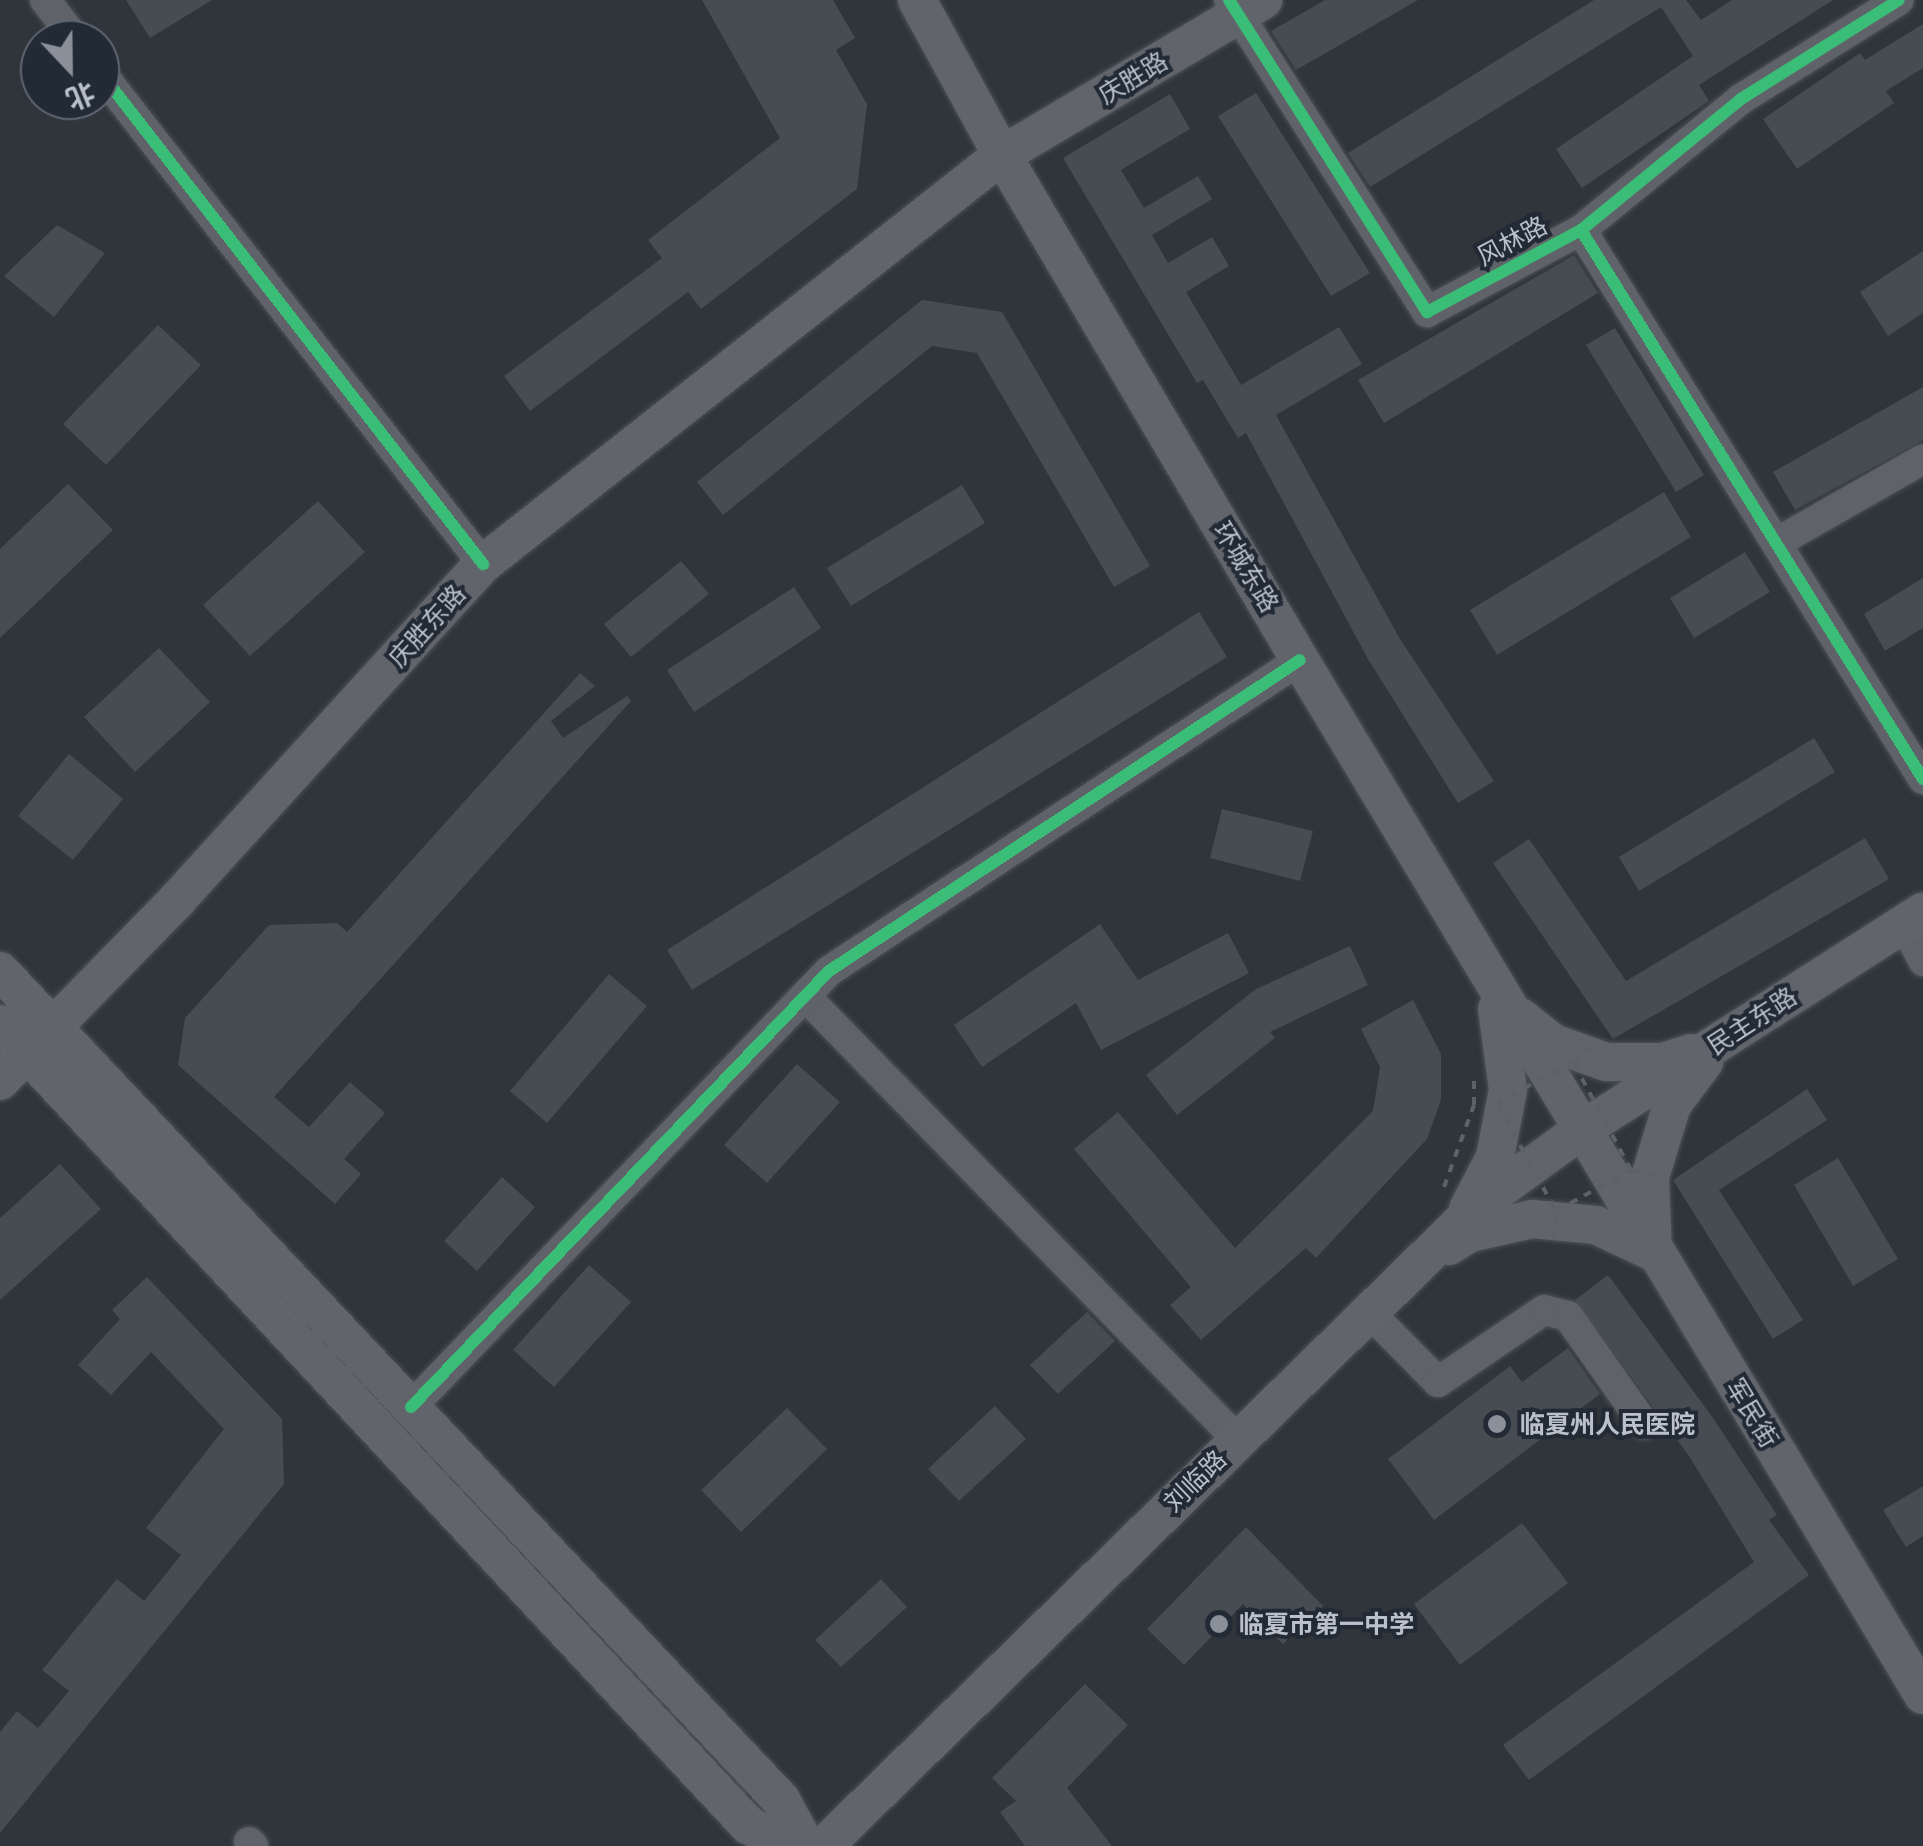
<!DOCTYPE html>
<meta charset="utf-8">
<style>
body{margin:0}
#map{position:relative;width:1923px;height:1846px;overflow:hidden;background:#2f353b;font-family:Quicksand,"Noto Sans SC",sans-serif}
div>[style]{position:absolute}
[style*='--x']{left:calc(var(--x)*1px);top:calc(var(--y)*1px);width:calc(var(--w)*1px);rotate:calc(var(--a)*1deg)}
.building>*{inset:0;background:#474c52}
.path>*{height:4px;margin-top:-2px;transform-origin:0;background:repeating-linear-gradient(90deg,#5d6267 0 8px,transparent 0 16px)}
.roads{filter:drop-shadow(0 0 2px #4c5156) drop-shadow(0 0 2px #4c5156)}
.minor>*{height:30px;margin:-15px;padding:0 15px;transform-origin:15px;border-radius:15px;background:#5f6269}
.major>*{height:38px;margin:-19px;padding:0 19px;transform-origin:19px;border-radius:19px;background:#61656b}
.path-bridge>*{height:4px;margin-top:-2px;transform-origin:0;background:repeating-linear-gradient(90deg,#5d6267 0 8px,transparent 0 16px)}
.cycleway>*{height:12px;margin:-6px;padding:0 6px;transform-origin:6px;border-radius:6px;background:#3abd76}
.dots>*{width:28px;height:28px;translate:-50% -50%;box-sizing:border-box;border:5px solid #222a36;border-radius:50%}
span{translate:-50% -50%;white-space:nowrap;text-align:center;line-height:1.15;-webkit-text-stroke:8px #222a36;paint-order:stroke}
.street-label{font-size:25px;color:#bac1cb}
.poi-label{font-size:25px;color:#bac1cb;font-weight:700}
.left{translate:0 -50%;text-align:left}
.north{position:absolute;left:20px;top:20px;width:100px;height:100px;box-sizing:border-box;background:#222a36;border:2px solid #5f6672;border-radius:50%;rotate:158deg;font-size:28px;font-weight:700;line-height:40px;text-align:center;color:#bac1cb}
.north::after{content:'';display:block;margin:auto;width:35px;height:45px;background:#899099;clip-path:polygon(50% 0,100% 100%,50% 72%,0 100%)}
</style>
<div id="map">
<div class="building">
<div style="clip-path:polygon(126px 0,212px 0,150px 38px)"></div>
<div style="clip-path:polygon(702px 0,833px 0,855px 38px,836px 50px,867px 104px,857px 189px,701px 309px,688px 292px,530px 411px,504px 376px,662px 258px,648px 240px,780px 138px)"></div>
<div style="clip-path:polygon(1325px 0,1418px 0,1296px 70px,1271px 31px)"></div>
<div style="clip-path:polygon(1594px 0,1686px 0,1701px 20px,1732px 0,1833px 0,1699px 85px,1709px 101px,1582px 188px,1556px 149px,1693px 56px,1661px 7px,1370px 187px,1348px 153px)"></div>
<div style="clip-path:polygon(1923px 24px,1923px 68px,1886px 91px,1894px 103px,1797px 169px,1763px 119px,1860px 53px,1865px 60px)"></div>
<div style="clip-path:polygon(1256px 93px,1370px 273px,1331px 296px,1218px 116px)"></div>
<div style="clip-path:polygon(1170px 94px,1190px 129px,1121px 170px,1144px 208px,1198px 176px,1212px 199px,1152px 235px,1168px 263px,1212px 237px,1229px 266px,1186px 292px,1241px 385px,1339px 327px,1362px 364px,1276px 415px,1400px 639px,1494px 781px,1458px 803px,1368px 659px,1246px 433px,1238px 438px,1203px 380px,1197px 383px,1063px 158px)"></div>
<div style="clip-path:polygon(57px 225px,105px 253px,54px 317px,4px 276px)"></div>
<div style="clip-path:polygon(1923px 251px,1923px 313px,1888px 336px,1860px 292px)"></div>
<div style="clip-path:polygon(1574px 255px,1598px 293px,1384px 423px,1358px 380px)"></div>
<div style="clip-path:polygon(922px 300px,1002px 312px,1150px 566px,1114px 587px,977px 353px,932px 346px,723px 515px,697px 482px)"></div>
<div style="clip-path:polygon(158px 325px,201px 365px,106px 465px,63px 424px)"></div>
<div style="clip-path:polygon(1615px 328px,1704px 475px,1676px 492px,1586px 345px)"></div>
<div style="clip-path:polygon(1923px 387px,1923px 440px,1795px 510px,1773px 472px)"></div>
<div style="clip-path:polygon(68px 484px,113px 530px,0 638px,0 549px)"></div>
<div style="clip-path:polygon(962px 485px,985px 523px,851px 606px,827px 568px)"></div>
<div style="clip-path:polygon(1664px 492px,1691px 537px,1497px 655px,1470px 610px)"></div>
<div style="clip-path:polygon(318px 501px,365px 552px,250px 656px,203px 605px)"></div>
<div style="clip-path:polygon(1745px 552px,1770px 592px,1694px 638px,1670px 598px)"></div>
<div style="clip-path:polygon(681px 561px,709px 594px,631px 657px,604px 624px)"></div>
<div style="clip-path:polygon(1923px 578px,1923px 628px,1885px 651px,1864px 614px)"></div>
<div style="clip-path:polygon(794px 587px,821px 628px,694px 712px,667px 670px)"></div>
<div style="clip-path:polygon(1199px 612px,1227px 657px,692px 990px,667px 950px)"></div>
<div style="clip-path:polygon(159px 648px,210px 702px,135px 772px,84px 717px)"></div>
<div style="clip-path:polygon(580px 673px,595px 686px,551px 721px,563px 738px,627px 696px,631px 701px,274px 1097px,309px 1127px,350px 1082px,385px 1113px,344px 1159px,361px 1174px,335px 1204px,178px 1065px,185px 1018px,269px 925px,337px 923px,347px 932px)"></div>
<div style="clip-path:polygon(1814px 738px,1835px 772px,1639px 891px,1619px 857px)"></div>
<div style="clip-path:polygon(69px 754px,123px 799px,73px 860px,18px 816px)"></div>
<div style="clip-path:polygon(1222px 809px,1313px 831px,1300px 881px,1210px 858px)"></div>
<div style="clip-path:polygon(1865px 838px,1889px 879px,1613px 1039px,1493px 863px,1529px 839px,1626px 981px)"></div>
<div style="clip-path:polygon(1100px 924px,1138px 980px,1228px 933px,1249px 973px,1101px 1050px,1076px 1003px,982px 1067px,954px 1025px)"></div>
<div style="clip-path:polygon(1350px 946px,1368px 985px,1270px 1032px,1275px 1038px,1177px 1115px,1146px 1075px,1256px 989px)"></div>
<div style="clip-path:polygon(609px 974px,647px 1006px,547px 1123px,510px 1091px)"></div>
<div style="clip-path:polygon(1413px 1000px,1441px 1054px,1441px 1100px,1427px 1139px,1316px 1258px,1306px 1248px,1201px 1340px,1170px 1305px,1191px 1287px,1074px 1149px,1118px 1112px,1235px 1248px,1373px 1111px,1380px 1067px,1361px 1029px)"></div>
<div style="clip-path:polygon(797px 1064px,840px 1102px,767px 1183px,724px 1145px)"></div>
<div style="clip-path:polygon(1807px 1089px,1827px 1120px,1719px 1190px,1803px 1320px,1773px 1339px,1673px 1180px)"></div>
<div style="clip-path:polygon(1838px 1158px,1898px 1259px,1853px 1286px,1794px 1185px)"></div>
<div style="clip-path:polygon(60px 1164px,101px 1209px,0 1300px,0 1218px)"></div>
<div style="clip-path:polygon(502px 1177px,535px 1207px,477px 1271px,444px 1241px)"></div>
<div style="clip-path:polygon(589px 1265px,631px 1302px,554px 1387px,513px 1350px)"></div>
<div style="clip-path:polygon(1608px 1275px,1713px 1418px,1777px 1515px,1769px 1520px,1809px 1575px,1529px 1780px,1503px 1745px,1754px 1562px,1689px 1456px,1575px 1300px)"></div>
<div style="clip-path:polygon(147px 1277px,282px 1419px,284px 1484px,0 1833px,0 1732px,17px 1711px,38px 1728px,69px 1691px,42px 1670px,117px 1579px,144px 1601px,181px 1555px,146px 1528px,224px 1429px,151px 1352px,111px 1395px,78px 1365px,120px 1319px,112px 1310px)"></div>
<div style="clip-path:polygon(1087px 1312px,1115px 1341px,1058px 1394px,1030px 1365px)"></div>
<div style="clip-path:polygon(1568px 1348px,1600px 1394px,1434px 1520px,1388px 1459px,1510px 1366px,1522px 1382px)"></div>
<div style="clip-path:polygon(995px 1406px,1026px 1439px,959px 1501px,928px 1469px)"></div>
<div style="clip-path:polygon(787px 1408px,827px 1449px,741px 1532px,701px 1490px)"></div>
<div style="clip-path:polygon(1923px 1486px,1923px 1536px,1906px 1547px,1883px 1510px)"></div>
<div style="clip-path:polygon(1522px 1523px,1568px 1583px,1460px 1665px,1414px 1604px)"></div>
<div style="clip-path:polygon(1246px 1527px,1323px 1606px,1283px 1644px,1243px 1604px,1184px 1665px,1147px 1629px)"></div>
<div style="clip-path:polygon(881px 1579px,907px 1607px,841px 1667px,815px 1640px)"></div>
<div style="clip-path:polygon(1085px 1684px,1128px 1725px,1067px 1788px,1112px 1846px,1025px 1846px,1000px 1812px,1016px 1801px,992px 1778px)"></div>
</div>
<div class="path">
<div style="--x:1444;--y:1187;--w:87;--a:-69.9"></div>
<div style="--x:1474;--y:1105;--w:29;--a:-90"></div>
</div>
<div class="roads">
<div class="minor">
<div style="--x:45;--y:0;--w:51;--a:52.2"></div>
<div style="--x:1229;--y:0;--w:370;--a:57.6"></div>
<div style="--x:1427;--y:312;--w:174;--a:-28"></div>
<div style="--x:1581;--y:230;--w:207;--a:-39.3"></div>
<div style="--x:1741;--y:99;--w:186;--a:-32.1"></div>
<div style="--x:100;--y:72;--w:624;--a:52.1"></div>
<div style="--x:1581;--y:230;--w:647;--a:58.08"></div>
<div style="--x:1776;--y:543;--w:169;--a:-29.7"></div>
<div style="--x:1908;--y:931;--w:34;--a:63"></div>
<div style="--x:805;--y:996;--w:620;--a:45.72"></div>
<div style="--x:1369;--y:1312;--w:98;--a:45.4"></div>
<div style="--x:1438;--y:1382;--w:128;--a:-34.2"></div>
<div style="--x:1544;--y:1310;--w:25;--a:14"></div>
<div style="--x:1568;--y:1316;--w:132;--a:54.9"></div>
<div style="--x:411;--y:1407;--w:604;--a:-46.21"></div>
<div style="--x:829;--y:971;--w:564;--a:-33.44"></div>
<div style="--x:249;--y:1842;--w:6;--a:45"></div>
</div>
<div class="major">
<div style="--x:917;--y:0;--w:177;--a:61.3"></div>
<div style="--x:1002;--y:155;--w:586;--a:59.46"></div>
<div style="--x:1300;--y:660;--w:1208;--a:58.95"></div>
<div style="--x:0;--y:971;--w:1139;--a:46.71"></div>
<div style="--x:781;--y:1800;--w:52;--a:61.5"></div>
<div style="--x:1520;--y:1017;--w:42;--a:38.2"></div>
<div style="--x:1553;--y:1043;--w:56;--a:19.7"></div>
<div style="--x:1606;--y:1062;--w:57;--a:0"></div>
<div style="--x:1663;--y:1062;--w:29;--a:-18"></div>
<div style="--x:0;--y:1024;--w:1096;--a:46.96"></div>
<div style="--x:748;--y:1825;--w:46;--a:27.1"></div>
<div style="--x:0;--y:1081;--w:253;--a:-45.6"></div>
<div style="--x:177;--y:900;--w:454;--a:-47.7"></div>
<div style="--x:483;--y:564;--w:661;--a:-38.24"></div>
<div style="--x:1002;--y:155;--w:304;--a:-30.7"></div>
<div style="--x:1468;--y:1209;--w:59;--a:-62.6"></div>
<div style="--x:1495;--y:1157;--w:68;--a:-79"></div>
<div style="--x:1508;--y:1090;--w:82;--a:-97.7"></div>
<div style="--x:1449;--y:1246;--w:25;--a:-32"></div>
<div style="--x:1470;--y:1233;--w:64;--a:-12.7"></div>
<div style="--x:1532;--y:1219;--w:64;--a:5.4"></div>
<div style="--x:1596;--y:1225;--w:63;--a:25.3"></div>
<div style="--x:1653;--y:1252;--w:75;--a:-92.3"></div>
<div style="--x:1650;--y:1177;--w:75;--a:-73"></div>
<div style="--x:1672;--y:1105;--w:54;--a:-53.3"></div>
<div style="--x:824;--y:1846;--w:921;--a:-44.38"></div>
<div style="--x:1482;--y:1202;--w:121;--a:-35.9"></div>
<div style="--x:1580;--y:1131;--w:407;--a:-32.6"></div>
</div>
</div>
<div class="path-bridge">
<div style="--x:1573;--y:1062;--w:29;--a:-35"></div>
<div style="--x:1631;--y:1170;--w:123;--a:-118.2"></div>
<div style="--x:1573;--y:1062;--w:86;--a:151.7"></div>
<div style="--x:1497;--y:1103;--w:123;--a:61.4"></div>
<div style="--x:1556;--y:1211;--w:85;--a:-28.7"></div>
<div style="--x:1631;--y:1170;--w:30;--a:15"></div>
<div style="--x:1554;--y:1238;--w:27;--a:-86"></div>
</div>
<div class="cycleway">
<div style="--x:1229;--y:0;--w:370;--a:57.6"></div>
<div style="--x:1427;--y:312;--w:174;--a:-28"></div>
<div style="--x:1581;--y:230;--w:207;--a:-39.3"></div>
<div style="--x:1741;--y:99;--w:186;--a:-32.1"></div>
<div style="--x:100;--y:72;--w:624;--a:52.1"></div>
<div style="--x:1581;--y:230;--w:647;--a:58.08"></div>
<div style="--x:411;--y:1407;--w:604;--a:-46.21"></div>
<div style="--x:829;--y:971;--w:564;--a:-33.44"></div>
</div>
<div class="dots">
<div style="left:1497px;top:1424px;background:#899099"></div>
<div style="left:1219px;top:1624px;background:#899099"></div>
</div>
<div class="street-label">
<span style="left:1133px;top:78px;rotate:-31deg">庆胜路</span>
<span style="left:1512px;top:241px;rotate:-28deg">风林路</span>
<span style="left:1246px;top:567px;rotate:59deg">环城东路</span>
<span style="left:427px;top:626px;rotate:-48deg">庆胜东路</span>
<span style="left:1752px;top:1021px;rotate:-33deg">民主东路</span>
<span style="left:1752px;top:1413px;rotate:59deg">军民街</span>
<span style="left:1195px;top:1481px;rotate:-44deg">刘临路</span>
</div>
<div class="poi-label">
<span class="left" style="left:1520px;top:1424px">临夏州人民医院</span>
<span class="left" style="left:1239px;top:1624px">临夏市第一中学</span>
</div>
<div class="north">北</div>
</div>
